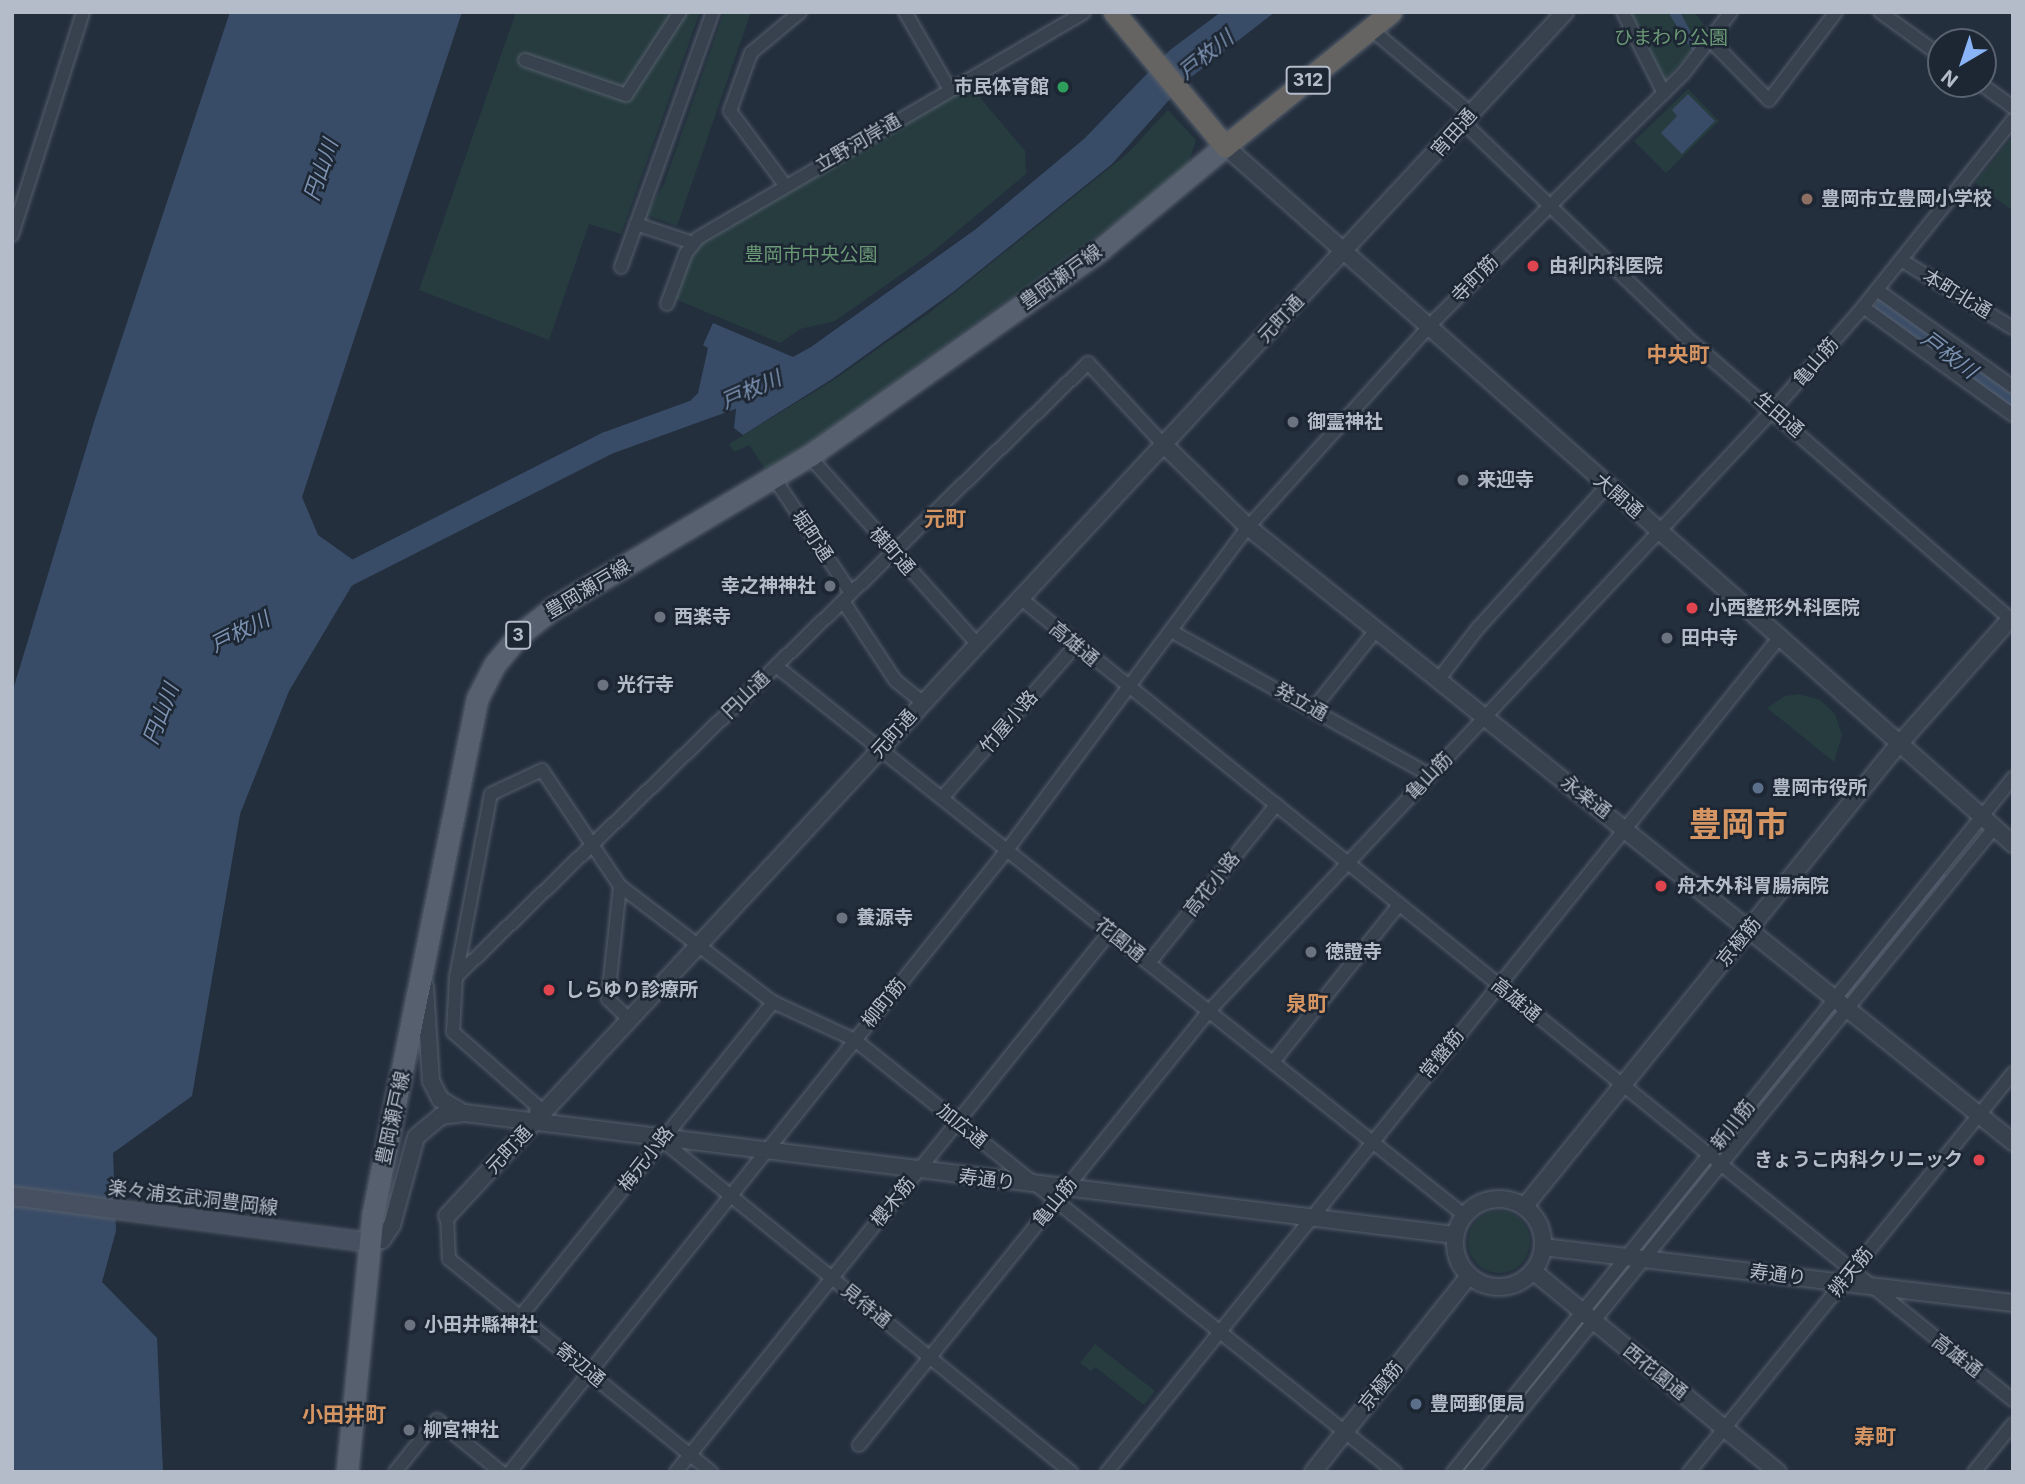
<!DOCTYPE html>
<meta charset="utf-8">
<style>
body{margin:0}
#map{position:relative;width:2025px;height:1484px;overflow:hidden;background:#242f3e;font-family:Inter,"Noto Sans JP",sans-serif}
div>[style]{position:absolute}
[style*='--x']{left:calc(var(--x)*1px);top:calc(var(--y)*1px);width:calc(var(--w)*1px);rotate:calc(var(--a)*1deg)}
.green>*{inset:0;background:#263c3f}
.round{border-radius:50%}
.water>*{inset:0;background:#394c67}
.stream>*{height:3.5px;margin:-1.75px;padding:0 1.75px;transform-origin:1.75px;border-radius:1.75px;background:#394c67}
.river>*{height:23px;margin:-11.5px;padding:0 11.5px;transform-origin:11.5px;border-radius:11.5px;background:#394c67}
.roads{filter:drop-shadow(0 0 2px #565f6c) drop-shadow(0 0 2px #565f6c)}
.minor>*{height:12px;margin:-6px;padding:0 6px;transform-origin:6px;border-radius:6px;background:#38414e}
.tertiary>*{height:16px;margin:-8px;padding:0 8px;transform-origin:8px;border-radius:8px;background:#38414e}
.tertiary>.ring{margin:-8px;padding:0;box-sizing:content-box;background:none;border:16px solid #38414e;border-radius:50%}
.secondary>*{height:18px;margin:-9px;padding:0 9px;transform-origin:9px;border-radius:9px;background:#465061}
.primary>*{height:21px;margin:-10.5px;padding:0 10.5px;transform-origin:10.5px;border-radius:10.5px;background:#56606e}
.trunk>*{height:21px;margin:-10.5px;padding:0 10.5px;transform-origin:10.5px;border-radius:10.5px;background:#656462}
.dots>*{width:19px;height:19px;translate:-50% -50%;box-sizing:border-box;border:4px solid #1d2633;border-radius:50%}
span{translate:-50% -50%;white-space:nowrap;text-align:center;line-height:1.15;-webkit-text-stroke:5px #1d2633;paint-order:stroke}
.shield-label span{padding:2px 5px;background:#1d2633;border:2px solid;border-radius:5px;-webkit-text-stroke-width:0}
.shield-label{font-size:18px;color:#b4bcc9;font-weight:700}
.park-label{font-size:19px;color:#6b9a76}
.poi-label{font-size:19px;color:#b4bcc9;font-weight:700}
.right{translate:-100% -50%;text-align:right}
.left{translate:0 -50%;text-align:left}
.street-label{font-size:19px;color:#b4bcc9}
.water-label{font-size:21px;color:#7c92b1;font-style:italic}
.neighbourhood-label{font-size:21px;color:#d59563;font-weight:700}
.town-label{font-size:33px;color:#d59563;font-weight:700}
.frame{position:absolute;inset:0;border:14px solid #b4bcc9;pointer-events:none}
.north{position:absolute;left:1927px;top:28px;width:70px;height:70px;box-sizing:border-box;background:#1d2633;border:2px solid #59626f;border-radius:50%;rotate:219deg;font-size:19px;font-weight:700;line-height:28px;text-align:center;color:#b4bcc9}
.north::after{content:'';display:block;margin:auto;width:24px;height:32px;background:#8ab4f8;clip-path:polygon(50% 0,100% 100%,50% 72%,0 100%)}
</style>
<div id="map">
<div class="green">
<div style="clip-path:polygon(516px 12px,700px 12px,621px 234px,589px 224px,549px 340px,419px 290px)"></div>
<div style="clip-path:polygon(724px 12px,751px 12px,677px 226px,646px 215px,664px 184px)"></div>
<div style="clip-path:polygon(1628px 12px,1694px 12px,1706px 27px,1704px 38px,1664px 81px)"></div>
<div style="clip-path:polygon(974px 83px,982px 100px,1025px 151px,1026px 174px,930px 254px,835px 321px,800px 329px,780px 343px,675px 299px,691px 253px,698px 244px)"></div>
<div style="clip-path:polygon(1688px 89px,1719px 121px,1666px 173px,1634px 141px)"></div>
<div style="clip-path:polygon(1168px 110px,1196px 140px,1188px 165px,1126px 215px,802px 448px,765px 469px,749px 445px,734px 452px,729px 444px,832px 381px,929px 313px,1127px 154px)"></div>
<div style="clip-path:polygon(2013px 136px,2013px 211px,1975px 183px)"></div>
<div style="clip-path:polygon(1799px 694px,1820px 700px,1835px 714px,1842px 735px,1834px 762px,1767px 708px,1785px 696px)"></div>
<div class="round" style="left:1468px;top:1211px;width:62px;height:62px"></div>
<div style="clip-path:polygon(1095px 1344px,1155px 1391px,1144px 1405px,1095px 1367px,1091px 1371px,1080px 1363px)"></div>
</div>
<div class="water">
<div style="clip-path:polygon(230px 12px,462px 12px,302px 497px,318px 535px,363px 567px,289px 691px,240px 814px,192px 1096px,113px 1153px,116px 1231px,102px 1282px,157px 1338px,163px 1472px,12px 1472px,12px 693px,95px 419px)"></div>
<div style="clip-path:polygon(1221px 12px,1275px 12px,1186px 81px,1112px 164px,953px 292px,832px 379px,743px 435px,734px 428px,737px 401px,722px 397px,696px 410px,691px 400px,698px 393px,708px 348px,703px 345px,713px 323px,793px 357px,811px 347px,976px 229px,1084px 139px,1170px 50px)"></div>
<div style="clip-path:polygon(1668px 12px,1680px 12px,1698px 45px,1693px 52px)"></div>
<div style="clip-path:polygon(1688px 94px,1715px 121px,1682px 154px,1661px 133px,1677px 116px,1672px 110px)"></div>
</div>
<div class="stream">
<div style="--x:1843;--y:999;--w:159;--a:-50.9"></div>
<div style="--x:1816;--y:1032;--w:35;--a:-51"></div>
<div style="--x:1638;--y:1253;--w:245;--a:-51.3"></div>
<div style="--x:1590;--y:1313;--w:66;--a:-51.7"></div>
<div style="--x:1462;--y:1472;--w:196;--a:-51.2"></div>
</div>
<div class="river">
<div style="--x:1886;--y:308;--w:158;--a:36.5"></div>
<div style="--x:336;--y:580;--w:303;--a:-26.9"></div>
<div style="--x:606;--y:443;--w:164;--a:-20"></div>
</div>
<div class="roads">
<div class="minor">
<div style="--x:905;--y:12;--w:90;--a:60"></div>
<div style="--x:1623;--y:12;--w:91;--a:63.2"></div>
<div style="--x:1880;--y:12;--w:75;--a:35.8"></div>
<div style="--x:1371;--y:29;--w:132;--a:40.1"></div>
<div style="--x:1710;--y:40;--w:84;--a:45.5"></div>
<div style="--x:1769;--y:100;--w:111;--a:-52.7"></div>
<div style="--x:525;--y:60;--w:107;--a:19.1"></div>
<div style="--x:626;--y:95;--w:99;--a:-57"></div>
<div style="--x:1981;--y:84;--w:39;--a:36"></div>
<div style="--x:1464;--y:123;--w:308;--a:43.9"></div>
<div style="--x:1686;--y:337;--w:433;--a:41"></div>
<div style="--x:785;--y:185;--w:92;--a:-126.6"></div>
<div style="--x:730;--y:111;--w:62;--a:-70.1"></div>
<div style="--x:751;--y:53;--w:64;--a:-39.9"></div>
<div style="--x:636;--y:224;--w:60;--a:18.4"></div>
<div style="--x:12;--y:235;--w:234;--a:-72.3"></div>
<div style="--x:1901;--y:260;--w:131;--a:31.3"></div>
<div style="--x:621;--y:267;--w:271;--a:-70.2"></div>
<div style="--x:1877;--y:290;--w:167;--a:35.5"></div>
<div style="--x:667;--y:304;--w:54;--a:-69.6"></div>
<div style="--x:686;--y:253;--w:19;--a:-51"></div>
<div style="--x:698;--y:238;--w:447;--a:-30.3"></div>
<div style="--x:1863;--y:307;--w:185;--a:35.8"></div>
<div style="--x:809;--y:456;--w:252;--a:48.2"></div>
<div style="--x:774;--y:478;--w:138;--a:56.2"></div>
<div style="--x:1020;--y:598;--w:1276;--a:38.93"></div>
<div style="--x:843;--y:601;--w:95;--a:56.6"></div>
<div style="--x:895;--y:680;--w:36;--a:39"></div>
<div style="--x:1171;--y:631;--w:296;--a:29.1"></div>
<div style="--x:776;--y:666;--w:880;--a:38.59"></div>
<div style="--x:1438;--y:680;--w:66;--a:-52.4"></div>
<div style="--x:1478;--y:628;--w:192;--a:-47.7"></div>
<div style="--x:1313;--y:709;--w:101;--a:-51.4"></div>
<div style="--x:942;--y:798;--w:202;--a:-48.8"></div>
<div style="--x:620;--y:886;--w:114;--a:96.1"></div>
<div style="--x:608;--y:999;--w:29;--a:44"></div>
<div style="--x:1149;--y:963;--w:203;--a:-51.2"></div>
<div style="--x:456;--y:977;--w:186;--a:-79.2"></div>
<div style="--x:491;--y:794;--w:56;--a:-25.2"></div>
<div style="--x:542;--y:770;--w:140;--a:56.1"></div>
<div style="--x:620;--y:886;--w:192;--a:37.2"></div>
<div style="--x:773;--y:1002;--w:90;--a:24.9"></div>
<div style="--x:855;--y:1040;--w:692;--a:38.66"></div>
<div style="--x:1273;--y:1062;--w:201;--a:-51.3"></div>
<div style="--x:535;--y:1122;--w:16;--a:-83"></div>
<div style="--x:537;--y:1106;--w:112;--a:-138.6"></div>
<div style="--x:453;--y:1032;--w:55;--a:-86.9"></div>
<div style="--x:456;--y:977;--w:881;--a:-44.17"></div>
<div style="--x:1088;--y:363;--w:112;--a:47.2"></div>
<div style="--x:662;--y:1140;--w:527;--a:39.07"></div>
<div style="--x:447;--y:1216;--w:43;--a:87.3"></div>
<div style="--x:449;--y:1259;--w:338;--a:39.1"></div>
<div style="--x:520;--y:1317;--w:404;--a:-51.2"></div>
<div style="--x:859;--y:1445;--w:558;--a:-51.12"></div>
<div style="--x:1209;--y:1011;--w:824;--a:-46.82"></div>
<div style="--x:1773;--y:410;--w:130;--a:-48.7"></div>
<div style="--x:1859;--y:312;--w:246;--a:-51.3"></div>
<div style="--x:395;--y:1472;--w:67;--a:-51.1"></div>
<div style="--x:437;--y:1420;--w:82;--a:39.1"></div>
<div style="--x:510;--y:1472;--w:796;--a:-51.37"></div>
<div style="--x:1007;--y:850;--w:403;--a:-53.3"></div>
<div style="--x:1248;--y:527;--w:282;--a:-47.9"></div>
<div style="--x:1437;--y:318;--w:346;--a:-44.8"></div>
<div style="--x:1683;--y:74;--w:78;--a:-52.3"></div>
<div style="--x:676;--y:1472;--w:693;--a:-51.21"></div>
<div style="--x:1107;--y:1472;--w:1071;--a:-51.14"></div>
<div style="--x:1453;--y:1472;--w:892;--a:-51.1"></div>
<div style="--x:1471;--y:1472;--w:830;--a:-50.92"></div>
<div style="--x:1689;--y:1472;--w:514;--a:-50.92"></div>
<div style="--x:1974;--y:1472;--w:62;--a:-50.9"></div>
</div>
<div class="tertiary">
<div style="--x:1225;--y:146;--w:1053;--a:41.53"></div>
<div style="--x:1164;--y:445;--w:117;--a:44.3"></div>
<div style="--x:1248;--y:527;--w:982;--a:38.8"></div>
<div style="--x:425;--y:986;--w:95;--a:86.4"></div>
<div style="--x:431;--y:1081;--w:20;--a:63"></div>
<div style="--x:440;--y:1099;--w:26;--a:31"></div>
<div class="ring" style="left:1455px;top:1199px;width:72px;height:72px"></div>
<div style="--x:1524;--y:1207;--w:587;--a:-51.02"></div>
<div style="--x:1893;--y:751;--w:176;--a:-48.4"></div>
<div style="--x:447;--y:1216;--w:1643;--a:-47.12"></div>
<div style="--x:368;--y:1242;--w:14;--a:-8"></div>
<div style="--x:382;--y:1240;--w:18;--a:-56"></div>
<div style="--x:392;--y:1225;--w:91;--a:-74.7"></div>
<div style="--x:416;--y:1137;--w:33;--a:-40"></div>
<div style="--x:441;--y:1116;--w:24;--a:-7"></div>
<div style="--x:465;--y:1113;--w:997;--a:7.03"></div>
<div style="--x:1543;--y:1247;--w:473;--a:6.8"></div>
<div style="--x:1533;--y:1271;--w:317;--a:39.4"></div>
<div style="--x:1313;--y:1472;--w:251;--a:-51.5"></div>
</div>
<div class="secondary">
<div style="--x:12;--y:1196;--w:359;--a:7.4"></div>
</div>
<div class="primary">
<div style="--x:347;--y:1472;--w:260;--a:-84.3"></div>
<div style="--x:373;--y:1213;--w:524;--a:-78.56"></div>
<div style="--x:477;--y:699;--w:39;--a:-63"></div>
<div style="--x:495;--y:664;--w:39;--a:-50"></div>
<div style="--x:520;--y:634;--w:41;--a:-38"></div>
<div style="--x:552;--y:609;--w:299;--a:-30.8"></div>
<div style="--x:809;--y:456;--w:358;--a:-35.3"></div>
<div style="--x:1101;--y:249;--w:161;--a:-39.7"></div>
</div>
<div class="trunk">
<div style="--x:1114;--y:12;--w:174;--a:50.4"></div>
<div style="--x:1225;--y:146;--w:213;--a:-38.9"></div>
</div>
</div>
<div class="dots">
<div style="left:1063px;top:87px;background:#2e9e5b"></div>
<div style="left:1807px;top:199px;background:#8d6e63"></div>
<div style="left:1533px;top:266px;background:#e0444e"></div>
<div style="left:1293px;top:422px;background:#6b7280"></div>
<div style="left:1463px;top:480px;background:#6b7280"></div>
<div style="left:830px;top:586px;background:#6b7280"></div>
<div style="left:1692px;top:608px;background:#e0444e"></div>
<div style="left:660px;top:617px;background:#6b7280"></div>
<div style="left:1667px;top:638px;background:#6b7280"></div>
<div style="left:603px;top:685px;background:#6b7280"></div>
<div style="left:1758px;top:788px;background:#5c6f8a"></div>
<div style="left:1661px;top:886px;background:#e0444e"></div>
<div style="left:842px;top:918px;background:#6b7280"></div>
<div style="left:1311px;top:952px;background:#6b7280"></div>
<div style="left:549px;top:990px;background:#e0444e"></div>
<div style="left:1979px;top:1160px;background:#e0444e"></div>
<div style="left:410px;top:1325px;background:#6b7280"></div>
<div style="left:1416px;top:1404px;background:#5c6f8a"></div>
<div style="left:409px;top:1430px;background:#6b7280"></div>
</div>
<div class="shield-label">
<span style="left:1308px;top:80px">312</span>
<span style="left:518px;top:635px">3</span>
</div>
<div class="park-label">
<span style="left:1671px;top:38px">ひまわり公園</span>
<span style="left:811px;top:255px">豊岡市中央公園</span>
</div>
<div class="poi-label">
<span class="right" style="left:1049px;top:87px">市民体育館</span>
<span class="left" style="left:1821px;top:199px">豊岡市立豊岡小学校</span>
<span class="left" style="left:1549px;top:266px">由利内科医院</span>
<span class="left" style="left:1307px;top:422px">御霊神社</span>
<span class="left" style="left:1477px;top:480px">来迎寺</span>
<span class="right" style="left:816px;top:586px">幸之神神社</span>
<span class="left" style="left:1708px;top:608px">小西整形外科医院</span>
<span class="left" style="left:674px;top:617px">西楽寺</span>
<span class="left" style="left:1681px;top:638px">田中寺</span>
<span class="left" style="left:617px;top:685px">光行寺</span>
<span class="left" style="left:1772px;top:788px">豊岡市役所</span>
<span class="left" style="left:1677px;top:886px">舟木外科胃腸病院</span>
<span class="left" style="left:856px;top:918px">養源寺</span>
<span class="left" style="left:1325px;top:952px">徳證寺</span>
<span class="left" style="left:565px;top:990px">しらゆり診療所</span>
<span class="right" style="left:1963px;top:1160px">きょうこ内科クリニック</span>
<span class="left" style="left:424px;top:1325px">小田井縣神社</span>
<span class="left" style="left:1430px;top:1404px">豊岡郵便局</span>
<span class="left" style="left:423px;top:1430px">柳宮神社</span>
</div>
<div class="street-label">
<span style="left:1454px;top:133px;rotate:-48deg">宵田通</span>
<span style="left:858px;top:143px;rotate:-30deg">立野河岸通</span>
<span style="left:1061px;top:277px;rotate:-36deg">豊岡瀬戸線</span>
<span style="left:1475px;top:279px;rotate:-46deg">寺町筋</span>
<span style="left:1957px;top:294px;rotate:31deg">本町北通</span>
<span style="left:1281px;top:319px;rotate:-47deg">元町通</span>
<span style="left:1816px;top:362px;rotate:-49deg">亀山筋</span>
<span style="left:1779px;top:415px;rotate:41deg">生田通</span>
<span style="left:1618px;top:496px;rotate:41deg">大開通</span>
<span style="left:812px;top:536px;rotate:56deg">堀町通</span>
<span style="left:892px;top:551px;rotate:48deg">横町通</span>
<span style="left:588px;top:589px;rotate:-31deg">豊岡瀬戸線</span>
<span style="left:1074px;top:644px;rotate:40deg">高雄通</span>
<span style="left:746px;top:695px;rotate:-44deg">円山通</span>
<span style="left:1301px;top:702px;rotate:29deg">発立通</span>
<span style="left:1009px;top:722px;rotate:-49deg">竹屋小路</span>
<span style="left:894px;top:734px;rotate:-48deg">元町通</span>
<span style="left:1429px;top:776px;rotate:-46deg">亀山筋</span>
<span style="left:1586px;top:797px;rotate:38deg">永楽通</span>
<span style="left:1212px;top:884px;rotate:-51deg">高花小路</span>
<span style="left:1120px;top:940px;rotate:39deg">花園通</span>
<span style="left:1739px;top:942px;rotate:-51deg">京極筋</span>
<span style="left:1516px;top:1000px;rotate:39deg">高雄通</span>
<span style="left:884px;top:1003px;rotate:-51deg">柳町筋</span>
<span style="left:1442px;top:1054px;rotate:-51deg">常盤筋</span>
<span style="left:393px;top:1118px;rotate:-78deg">豊岡瀬戸線</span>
<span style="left:1733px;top:1125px;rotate:-52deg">新川筋</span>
<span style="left:962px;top:1126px;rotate:39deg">加広通</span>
<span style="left:509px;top:1150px;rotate:-47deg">元町通</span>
<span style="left:646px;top:1159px;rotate:-52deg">梅元小路</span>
<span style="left:987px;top:1180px;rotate:7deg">寿通り</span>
<span style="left:193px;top:1198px;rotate:7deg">楽々浦玄武洞豊岡線</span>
<span style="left:893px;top:1202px;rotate:-51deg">櫻木筋</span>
<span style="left:1055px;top:1202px;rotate:-51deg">亀山筋</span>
<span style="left:1851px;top:1272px;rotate:-51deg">辨天筋</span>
<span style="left:1778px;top:1275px;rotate:7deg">寿通り</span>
<span style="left:866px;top:1306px;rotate:39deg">見待通</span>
<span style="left:1957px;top:1356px;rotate:38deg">高雄通</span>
<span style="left:580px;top:1365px;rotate:39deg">寄辺通</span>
<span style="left:1655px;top:1372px;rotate:39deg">西花園通</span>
<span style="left:1381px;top:1386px;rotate:-51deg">京極筋</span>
</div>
<div class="water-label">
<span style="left:1206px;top:55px;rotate:-39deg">戸枚川</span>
<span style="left:321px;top:170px;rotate:-71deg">円山川</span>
<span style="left:1949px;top:355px;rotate:37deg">戸枚川</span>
<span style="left:751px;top:390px;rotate:-24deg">戸枚川</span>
<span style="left:240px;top:632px;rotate:-27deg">戸枚川</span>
<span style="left:161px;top:714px;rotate:-69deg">円山川</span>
</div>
<div class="neighbourhood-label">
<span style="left:1678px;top:355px">中央町</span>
<span style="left:945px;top:519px">元町</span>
<span style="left:1307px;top:1004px">泉町</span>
<span style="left:344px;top:1415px">小田井町</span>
<span style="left:1875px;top:1437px">寿町</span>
</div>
<div class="town-label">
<span style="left:1738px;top:825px">豊岡市</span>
</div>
<div class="frame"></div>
<div class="north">N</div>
</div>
